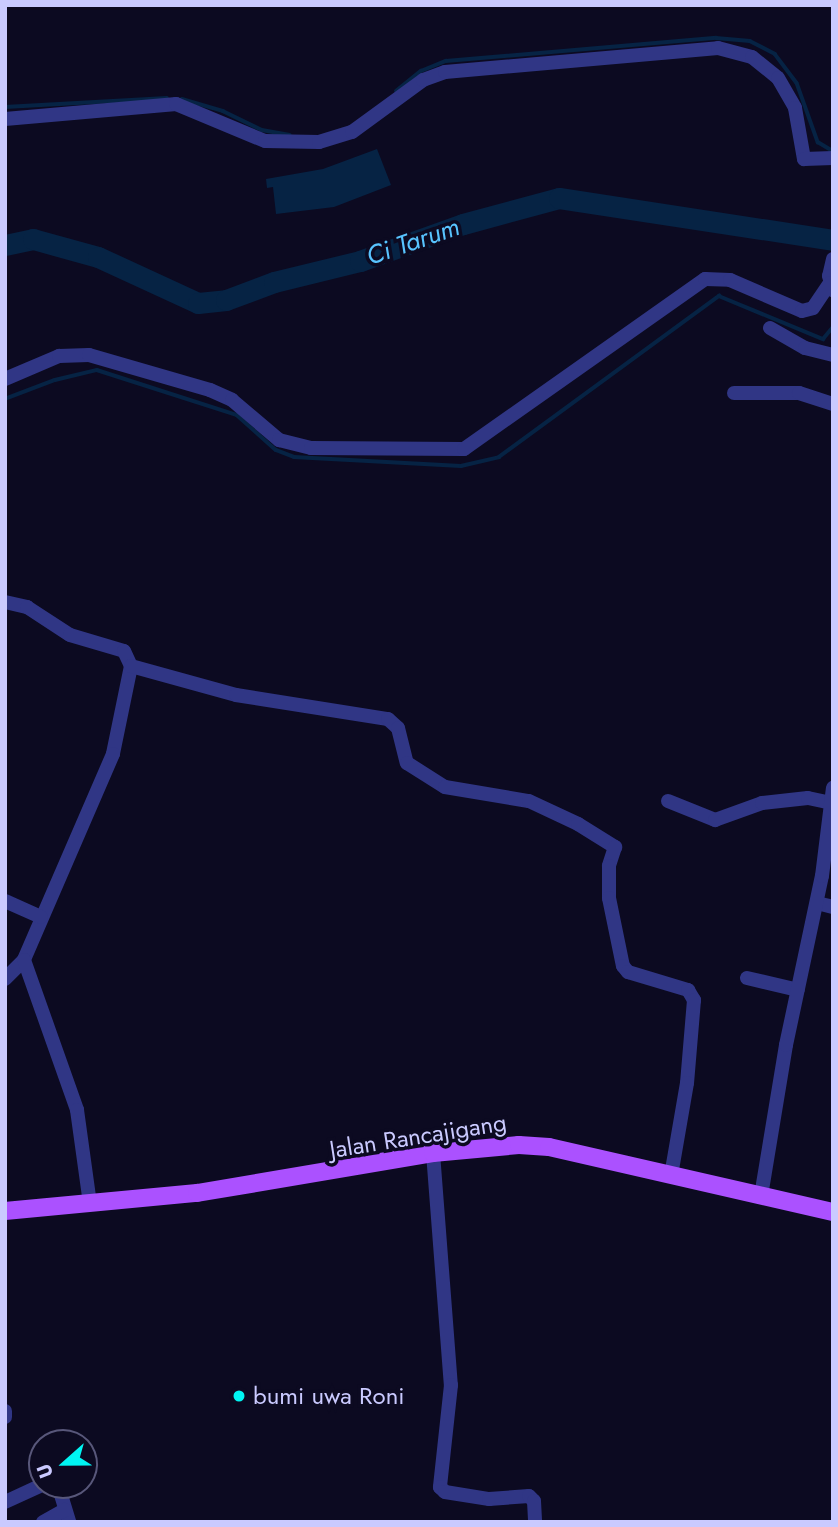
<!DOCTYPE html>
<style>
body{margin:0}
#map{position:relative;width:838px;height:1527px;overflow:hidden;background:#0c0a21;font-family:Jost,sans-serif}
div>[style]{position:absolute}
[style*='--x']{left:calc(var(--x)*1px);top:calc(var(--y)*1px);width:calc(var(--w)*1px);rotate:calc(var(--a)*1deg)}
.water>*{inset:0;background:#062344}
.stream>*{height:3.5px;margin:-1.75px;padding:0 1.75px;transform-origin:1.75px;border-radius:1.75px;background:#062344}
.river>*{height:21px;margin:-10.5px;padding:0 10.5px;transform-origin:10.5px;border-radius:10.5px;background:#062344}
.minor>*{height:14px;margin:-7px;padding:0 7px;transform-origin:7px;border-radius:7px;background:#303685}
.major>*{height:18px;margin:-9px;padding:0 9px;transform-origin:9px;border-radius:9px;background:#ab51ff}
.dots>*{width:19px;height:19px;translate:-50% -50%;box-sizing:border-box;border:4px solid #0c0a21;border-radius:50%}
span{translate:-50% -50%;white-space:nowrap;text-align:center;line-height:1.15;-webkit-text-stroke:7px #0c0a21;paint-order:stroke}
.street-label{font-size:24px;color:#cacaff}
.poi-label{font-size:24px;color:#cacaff}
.left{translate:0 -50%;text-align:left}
.water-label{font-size:26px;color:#58c4ff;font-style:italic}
.frame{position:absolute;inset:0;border:7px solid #cacaff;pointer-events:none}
.north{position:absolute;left:28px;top:1429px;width:70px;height:70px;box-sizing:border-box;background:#0c0a21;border:2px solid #58577a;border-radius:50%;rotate:249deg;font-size:19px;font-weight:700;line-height:28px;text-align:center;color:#cacaff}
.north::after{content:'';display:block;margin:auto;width:24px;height:32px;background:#00f5f3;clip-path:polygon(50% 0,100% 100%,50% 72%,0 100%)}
</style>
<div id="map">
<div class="water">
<div style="clip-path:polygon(377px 149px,391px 185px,334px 207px,276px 214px,273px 187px,267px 188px,266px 179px,323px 169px)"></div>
</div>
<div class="stream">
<div style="--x:396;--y:91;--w:32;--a:-39"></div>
<div style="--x:421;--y:71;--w:27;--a:-22"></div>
<div style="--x:446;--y:61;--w:271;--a:-4.9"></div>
<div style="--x:716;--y:38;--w:34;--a:5"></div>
<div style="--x:750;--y:41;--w:28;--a:27"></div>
<div style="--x:775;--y:54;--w:36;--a:53"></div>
<div style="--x:797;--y:83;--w:63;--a:70.4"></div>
<div style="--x:818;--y:142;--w:17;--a:31"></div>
<div style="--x:182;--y:99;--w:43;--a:16.3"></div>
<div style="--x:223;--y:111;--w:43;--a:26"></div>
<div style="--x:262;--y:130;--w:28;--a:10"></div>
<div style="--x:5;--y:107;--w:162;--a:-3.2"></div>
<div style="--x:5;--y:399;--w:53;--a:-20.8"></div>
<div style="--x:55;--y:380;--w:43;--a:-13.4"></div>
<div style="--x:97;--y:370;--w:147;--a:17.8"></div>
<div style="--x:237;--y:415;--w:52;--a:41.9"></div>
<div style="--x:276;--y:450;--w:19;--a:21"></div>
<div style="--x:294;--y:457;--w:167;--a:3.1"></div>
<div style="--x:461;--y:466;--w:39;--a:-13"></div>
<div style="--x:499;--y:457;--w:273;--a:-36.2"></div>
<div style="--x:719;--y:296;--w:113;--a:22.5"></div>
<div style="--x:823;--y:339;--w:16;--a:-50"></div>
</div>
<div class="river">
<div style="--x:5;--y:245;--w:29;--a:-12"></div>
<div style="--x:33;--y:239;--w:67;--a:15.5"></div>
<div style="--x:98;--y:257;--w:110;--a:24.7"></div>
<div style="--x:198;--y:303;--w:28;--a:-6"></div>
<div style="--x:226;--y:300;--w:51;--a:-20.6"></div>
<div style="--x:274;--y:282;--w:89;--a:-13.7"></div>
<div style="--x:360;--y:261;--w:109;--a:-19.8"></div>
<div style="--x:463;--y:224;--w:99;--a:-15.2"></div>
<div style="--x:559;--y:198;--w:277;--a:8.7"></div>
</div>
<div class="minor">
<div style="--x:5;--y:119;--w:172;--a:-5"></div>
<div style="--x:176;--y:104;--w:96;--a:22.6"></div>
<div style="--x:265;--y:141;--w:54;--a:1.1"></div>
<div style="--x:319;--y:142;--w:34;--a:-17"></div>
<div style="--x:352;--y:132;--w:88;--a:-36.2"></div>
<div style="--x:423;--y:80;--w:23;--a:-20"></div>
<div style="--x:445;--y:72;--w:274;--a:-5"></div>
<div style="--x:718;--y:48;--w:35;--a:15"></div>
<div style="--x:752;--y:57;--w:33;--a:39"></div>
<div style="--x:778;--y:78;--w:34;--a:60"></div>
<div style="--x:795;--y:108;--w:52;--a:80"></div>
<div style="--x:804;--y:159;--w:29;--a:-2"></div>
<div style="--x:833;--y:259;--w:17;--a:103"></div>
<div style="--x:829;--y:276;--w:15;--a:74"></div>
<div style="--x:770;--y:328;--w:40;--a:29.7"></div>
<div style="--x:805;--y:348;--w:29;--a:14"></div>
<div style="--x:5;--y:379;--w:59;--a:-23.1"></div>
<div style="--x:59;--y:356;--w:30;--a:-2"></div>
<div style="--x:89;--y:355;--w:126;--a:16.1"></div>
<div style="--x:210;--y:390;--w:24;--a:24"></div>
<div style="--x:232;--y:400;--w:62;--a:40.4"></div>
<div style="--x:279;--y:440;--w:33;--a:14"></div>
<div style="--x:311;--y:448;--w:153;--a:0.4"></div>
<div style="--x:464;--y:449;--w:295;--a:-35.2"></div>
<div style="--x:705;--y:279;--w:25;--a:2"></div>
<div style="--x:730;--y:280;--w:78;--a:23.3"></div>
<div style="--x:802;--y:311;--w:11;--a:-15"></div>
<div style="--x:813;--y:308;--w:30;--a:-56"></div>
<div style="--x:734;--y:393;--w:65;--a:0"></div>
<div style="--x:799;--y:393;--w:36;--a:18"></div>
<div style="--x:5;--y:602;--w:23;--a:13"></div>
<div style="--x:27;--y:607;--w:51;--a:33.1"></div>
<div style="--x:70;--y:635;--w:56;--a:16.5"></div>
<div style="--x:124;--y:651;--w:17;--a:65"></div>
<div style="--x:131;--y:666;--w:90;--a:101.6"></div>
<div style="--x:113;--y:754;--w:224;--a:113.4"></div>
<div style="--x:24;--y:960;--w:27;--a:135"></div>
<div style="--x:131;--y:666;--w:109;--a:15.4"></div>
<div style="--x:236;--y:695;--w:154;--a:9"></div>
<div style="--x:388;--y:719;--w:13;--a:42"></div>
<div style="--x:398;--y:728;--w:36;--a:76"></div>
<div style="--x:407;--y:763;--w:45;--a:32.3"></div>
<div style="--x:445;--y:787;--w:85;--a:9.5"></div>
<div style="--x:529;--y:801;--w:54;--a:25.1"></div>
<div style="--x:578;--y:824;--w:44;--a:31.9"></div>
<div style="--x:615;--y:847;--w:20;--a:108"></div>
<div style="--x:609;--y:866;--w:32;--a:90"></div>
<div style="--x:609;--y:898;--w:69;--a:78.4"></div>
<div style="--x:623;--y:966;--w:8;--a:50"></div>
<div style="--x:628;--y:972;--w:63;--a:16.7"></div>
<div style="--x:688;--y:990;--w:12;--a:59"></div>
<div style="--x:694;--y:1000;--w:83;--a:94.8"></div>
<div style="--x:687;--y:1083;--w:94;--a:99.8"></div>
<div style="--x:668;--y:801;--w:51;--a:22"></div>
<div style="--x:715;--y:820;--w:50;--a:-19.9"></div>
<div style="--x:762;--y:803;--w:46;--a:-6.2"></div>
<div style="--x:808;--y:798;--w:24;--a:12"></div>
<div style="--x:5;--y:901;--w:39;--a:24"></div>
<div style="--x:817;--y:903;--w:16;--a:14"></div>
<div style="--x:24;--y:960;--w:159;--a:70.5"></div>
<div style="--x:77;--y:1110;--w:95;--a:82.1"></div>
<div style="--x:747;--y:978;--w:52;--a:13.2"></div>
<div style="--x:433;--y:1153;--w:233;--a:85.6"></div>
<div style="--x:451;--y:1385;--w:103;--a:96.2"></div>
<div style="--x:440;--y:1487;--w:7;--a:45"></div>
<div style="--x:445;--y:1492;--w:45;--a:9"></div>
<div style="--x:489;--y:1499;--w:40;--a:-4.3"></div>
<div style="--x:529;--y:1496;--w:7;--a:45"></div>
<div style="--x:534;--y:1501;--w:21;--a:87"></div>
<div style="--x:761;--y:1196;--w:153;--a:-80.6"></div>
<div style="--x:786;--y:1045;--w:173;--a:-78"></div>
<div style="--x:822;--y:876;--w:89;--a:-82.9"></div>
<div style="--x:5;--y:1411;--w:6;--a:90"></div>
<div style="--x:58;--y:1485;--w:39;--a:73"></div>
<div style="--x:5;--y:1502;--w:41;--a:-24.7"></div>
<div style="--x:43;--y:1522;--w:25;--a:-29"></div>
</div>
<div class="major">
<div style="--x:5;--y:1211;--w:193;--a:-5.4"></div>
<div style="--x:197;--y:1193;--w:239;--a:-9.6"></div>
<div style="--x:433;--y:1153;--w:86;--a:-5.3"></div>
<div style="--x:519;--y:1145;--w:30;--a:4"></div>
<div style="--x:549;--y:1147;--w:291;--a:12.9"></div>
</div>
<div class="dots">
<div style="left:239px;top:1396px;background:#00f5f3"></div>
</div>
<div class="street-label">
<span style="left:418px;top:1136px;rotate:-9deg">Jalan Rancajigang</span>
</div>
<div class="poi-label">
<span class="left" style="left:253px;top:1396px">bumi uwa Roni</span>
</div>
<div class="water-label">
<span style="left:413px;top:242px;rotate:-19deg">Ci Tarum</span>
</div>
<div class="frame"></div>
<div class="north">U</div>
</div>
